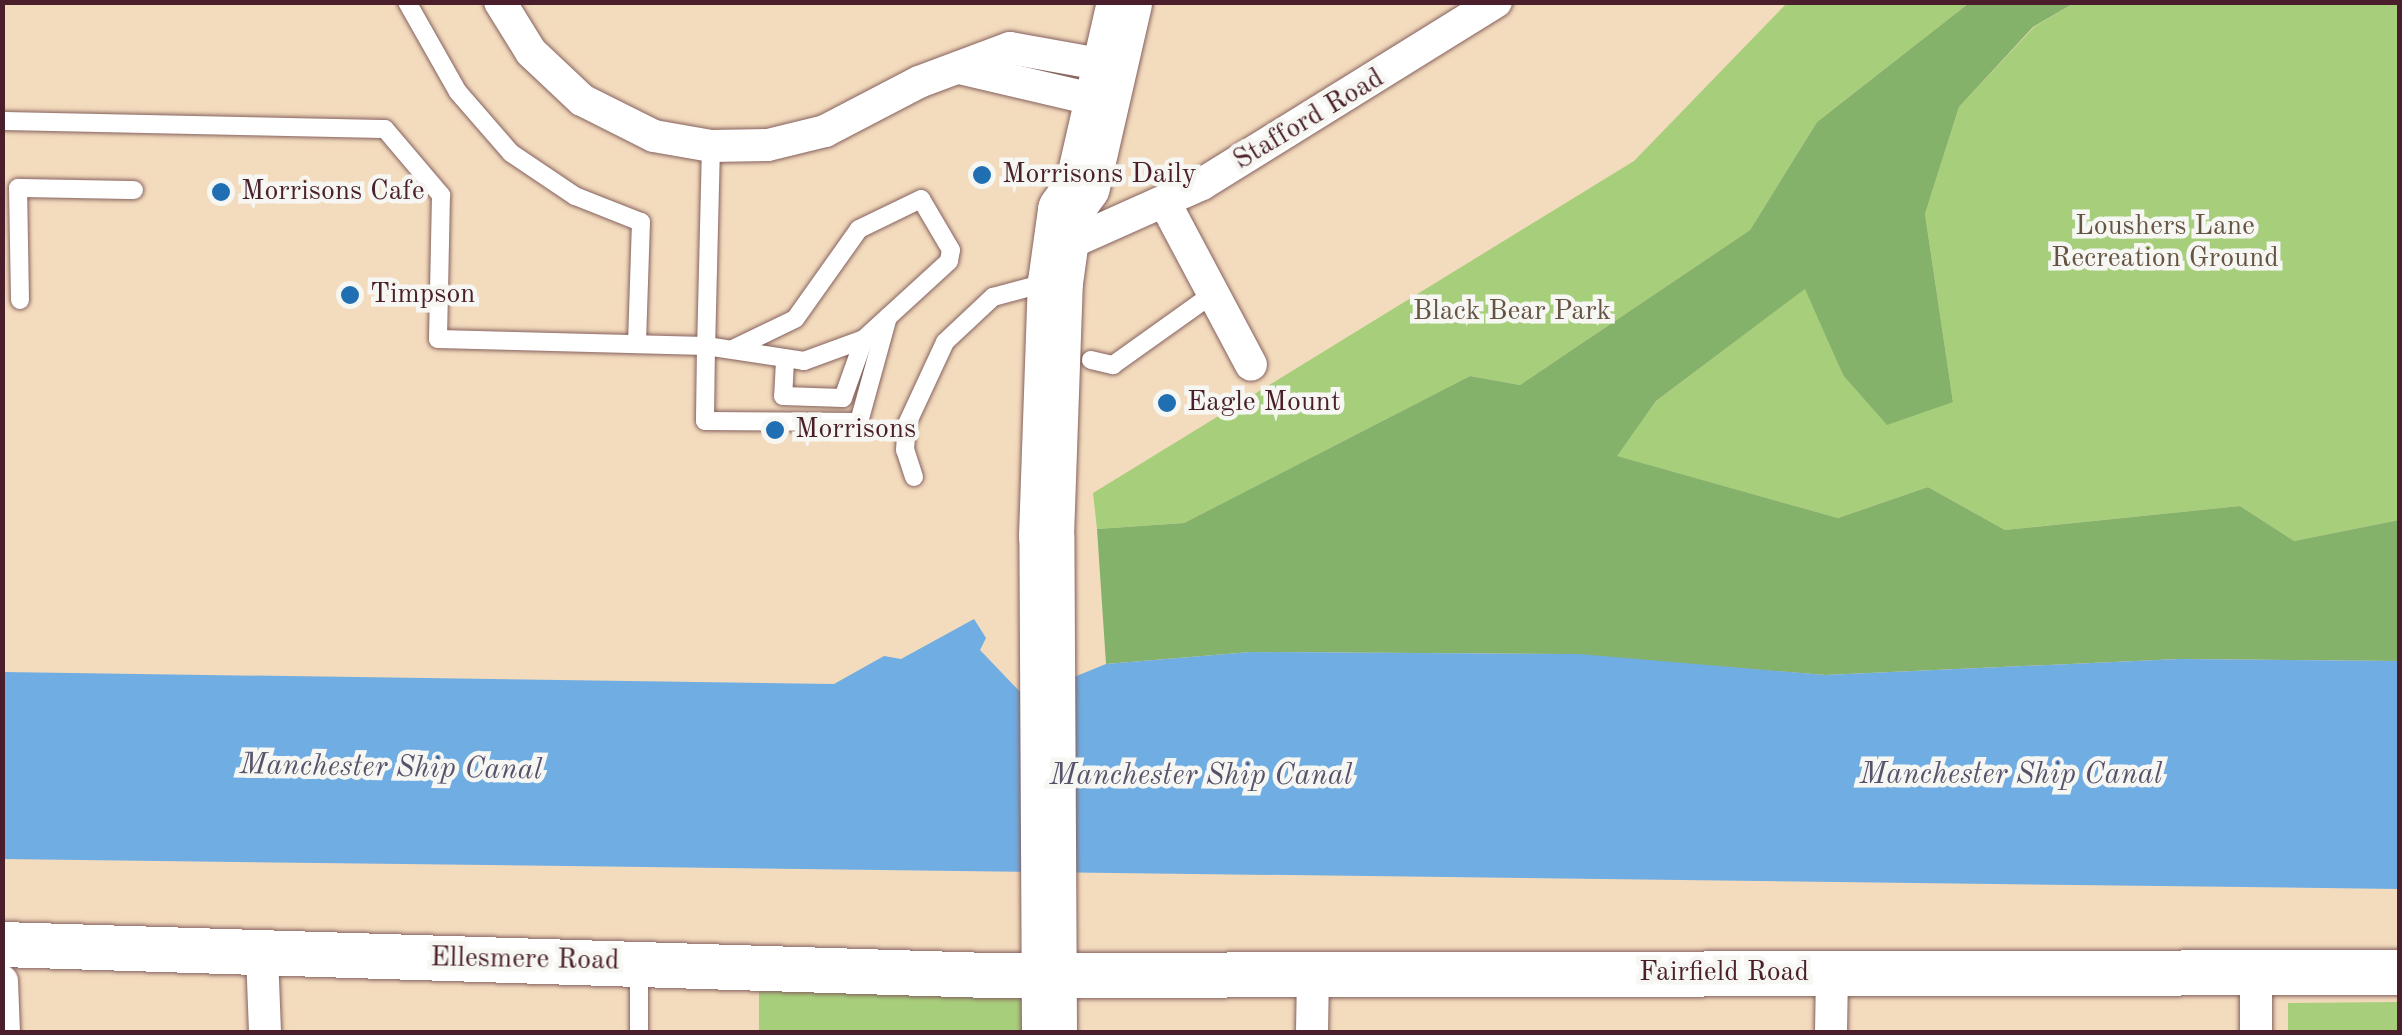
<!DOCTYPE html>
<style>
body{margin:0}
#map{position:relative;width:2402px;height:1035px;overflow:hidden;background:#f3dbbd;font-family:"Old Standard TT",serif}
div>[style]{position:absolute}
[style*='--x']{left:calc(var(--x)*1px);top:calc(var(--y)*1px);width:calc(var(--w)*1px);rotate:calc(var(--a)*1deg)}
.green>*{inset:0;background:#a7cf7b}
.forest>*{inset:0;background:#85b26b}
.water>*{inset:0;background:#70ade2}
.roads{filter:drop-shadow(0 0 2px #85615e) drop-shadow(0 0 2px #85615e)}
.service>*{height:18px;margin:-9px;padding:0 9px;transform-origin:9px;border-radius:9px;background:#fff}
.minor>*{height:32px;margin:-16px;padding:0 16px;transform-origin:16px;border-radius:16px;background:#fff}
.secondary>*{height:45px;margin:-22.5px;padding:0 22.5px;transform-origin:22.5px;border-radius:22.5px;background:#fff}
.trunk>*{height:55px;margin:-27.5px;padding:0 27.5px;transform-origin:27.5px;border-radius:27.5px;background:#fff}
.dots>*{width:28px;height:28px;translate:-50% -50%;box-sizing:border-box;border:5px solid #f6f6f2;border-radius:50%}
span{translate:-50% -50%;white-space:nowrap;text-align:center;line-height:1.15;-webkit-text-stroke:9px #f6f6f2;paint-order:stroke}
.street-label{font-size:28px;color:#4a1f2b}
.poi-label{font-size:28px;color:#4a1f2b}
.left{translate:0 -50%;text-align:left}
.park-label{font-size:28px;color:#665443}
.water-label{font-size:30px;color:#57516b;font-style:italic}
.frame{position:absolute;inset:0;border:5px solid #4a1f2b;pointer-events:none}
</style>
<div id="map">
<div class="green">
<div style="clip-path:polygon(1787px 3px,1969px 3px,1817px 122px,1750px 230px,1520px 385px,1470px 376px,1184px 523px,1097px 529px,1093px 493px,1634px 161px)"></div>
<div style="clip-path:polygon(2074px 3px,2399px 3px,2399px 520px,2294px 541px,2240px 506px,2005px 530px,1928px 487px,1838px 518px,1616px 456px,1656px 401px,1806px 288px,1843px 375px,1953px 402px,1925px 214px,1959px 107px,2034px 27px)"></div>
<div style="clip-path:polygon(1039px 987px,1040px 1032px,759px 1032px,759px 988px)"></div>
<div style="clip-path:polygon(2399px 1002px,2399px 1032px,2288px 1032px,2288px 1003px)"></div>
</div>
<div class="forest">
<div style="clip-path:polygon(1969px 3px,2074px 3px,2033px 27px,1959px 107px,1925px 214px,1953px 402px,1887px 425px,1843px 375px,1805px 289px,1656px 401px,1617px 456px,1838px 518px,1928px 487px,2005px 530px,2240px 506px,2294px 541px,2399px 520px,2399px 661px,2179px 659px,1825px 675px,1560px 654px,1251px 652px,1106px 664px,1097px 529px,1184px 523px,1470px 376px,1520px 385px,1750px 230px,1817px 122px)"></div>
</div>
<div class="water">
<div style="clip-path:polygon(974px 619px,986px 638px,980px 650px,1025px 697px,1106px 664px,1251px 652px,1579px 654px,1825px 675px,2179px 659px,2399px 661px,2399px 889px,3px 859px,3px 672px,834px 684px,884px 656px,901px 659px)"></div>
</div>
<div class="roads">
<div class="service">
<div style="--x:407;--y:2;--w:103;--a:60.5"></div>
<div style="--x:458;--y:92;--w:81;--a:49"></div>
<div style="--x:511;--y:153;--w:77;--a:33.9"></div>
<div style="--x:575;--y:196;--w:71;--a:21.5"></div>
<div style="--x:641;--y:222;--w:122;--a:91.9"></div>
<div style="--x:2;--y:121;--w:383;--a:1.2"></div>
<div style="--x:385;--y:129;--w:87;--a:49.7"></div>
<div style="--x:441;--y:195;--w:144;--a:91.2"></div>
<div style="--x:438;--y:339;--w:268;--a:1.5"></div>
<div style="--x:706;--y:346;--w:75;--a:90.8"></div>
<div style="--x:705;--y:421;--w:154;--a:0.4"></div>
<div style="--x:859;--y:422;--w:109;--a:-74.6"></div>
<div style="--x:711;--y:146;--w:200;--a:91.4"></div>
<div style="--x:706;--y:346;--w:99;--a:8.7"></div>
<div style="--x:804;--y:361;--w:64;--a:-20.1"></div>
<div style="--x:864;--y:339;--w:115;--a:-42.5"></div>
<div style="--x:949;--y:261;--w:11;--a:-80"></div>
<div style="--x:951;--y:250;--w:59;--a:-120.5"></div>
<div style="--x:921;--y:199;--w:69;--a:154.2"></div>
<div style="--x:859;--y:229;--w:110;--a:125.4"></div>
<div style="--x:795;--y:319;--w:67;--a:154.2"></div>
<div style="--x:20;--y:300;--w:112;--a:-91"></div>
<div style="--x:18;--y:188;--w:116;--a:1"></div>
<div style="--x:1091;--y:360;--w:23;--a:13"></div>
<div style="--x:1113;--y:365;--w:120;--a:-35.5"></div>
<div style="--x:785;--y:361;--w:35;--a:93"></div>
<div style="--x:783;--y:396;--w:60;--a:1.9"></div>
<div style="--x:843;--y:398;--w:63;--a:-70.4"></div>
<div style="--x:914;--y:477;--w:28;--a:-108"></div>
<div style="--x:905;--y:450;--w:26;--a:-86"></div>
<div style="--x:907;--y:424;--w:90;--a:-65.1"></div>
<div style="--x:945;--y:342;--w:66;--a:-43.2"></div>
<div style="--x:993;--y:297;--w:58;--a:-15"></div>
<div style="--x:639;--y:1032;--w:69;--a:-90"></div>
</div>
<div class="minor">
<div style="--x:500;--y:2;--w:59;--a:58.2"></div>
<div style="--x:531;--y:52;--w:70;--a:43.3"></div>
<div style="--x:582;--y:100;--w:80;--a:26.6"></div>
<div style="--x:654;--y:136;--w:58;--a:10"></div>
<div style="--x:711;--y:146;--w:57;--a:-1"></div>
<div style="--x:768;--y:145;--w:59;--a:-13.8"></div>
<div style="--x:825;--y:131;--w:106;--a:-27.5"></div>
<div style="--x:919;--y:82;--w:97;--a:-20.5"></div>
<div style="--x:1010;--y:48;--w:102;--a:10.2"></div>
<div style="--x:959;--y:68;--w:146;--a:13.1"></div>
<div style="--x:1165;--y:203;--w:183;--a:62"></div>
<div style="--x:1059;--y:248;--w:157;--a:-24.1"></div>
<div style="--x:1202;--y:184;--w:346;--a:-31.8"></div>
<div style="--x:262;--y:954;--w:78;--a:87.8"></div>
<div style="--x:2;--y:981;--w:51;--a:87.8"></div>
<div style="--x:1312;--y:1032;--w:57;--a:-89"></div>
<div style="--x:1831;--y:1032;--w:59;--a:-89"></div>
<div style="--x:2256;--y:1032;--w:61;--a:-90"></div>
</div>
<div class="secondary">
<div style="--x:2;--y:944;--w:988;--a:1.8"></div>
<div style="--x:990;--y:975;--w:1410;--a:-0.12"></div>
</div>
<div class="trunk">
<div style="--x:1049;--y:1032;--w:496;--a:-90.3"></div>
<div style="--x:1046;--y:536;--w:254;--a:-88"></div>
<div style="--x:1055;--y:282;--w:73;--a:-82.1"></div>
<div style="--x:1065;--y:210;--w:29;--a:-55"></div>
<div style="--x:1082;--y:186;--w:189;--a:-77.1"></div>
</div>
</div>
<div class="dots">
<div style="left:982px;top:175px;background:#1f6fb2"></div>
<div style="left:221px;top:192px;background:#1f6fb2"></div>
<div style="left:350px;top:295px;background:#1f6fb2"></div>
<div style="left:1167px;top:403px;background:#1f6fb2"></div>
<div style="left:775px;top:430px;background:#1f6fb2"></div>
</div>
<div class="street-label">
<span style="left:1309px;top:120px;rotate:-31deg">Stafford Road</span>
<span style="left:525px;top:960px;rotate:1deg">Ellesmere Road</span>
<span style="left:1724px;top:973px">Fairfield Road</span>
</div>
<div class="poi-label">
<span class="left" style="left:1002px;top:175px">Morrisons Daily</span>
<span class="left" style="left:241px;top:192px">Morrisons Cafe</span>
<span class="left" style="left:370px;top:295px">Timpson</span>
<span class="left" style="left:1187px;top:403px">Eagle Mount</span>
<span class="left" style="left:795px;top:430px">Morrisons</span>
</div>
<div class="park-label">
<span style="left:2165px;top:243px">Loushers Lane<br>Recreation Ground</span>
<span style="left:1512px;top:312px">Black Bear Park</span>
</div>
<div class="water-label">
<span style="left:391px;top:768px;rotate:1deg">Manchester Ship Canal</span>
<span style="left:2011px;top:775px">Manchester Ship Canal</span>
<span style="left:1201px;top:776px">Manchester Ship Canal</span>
</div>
<div class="frame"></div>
</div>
